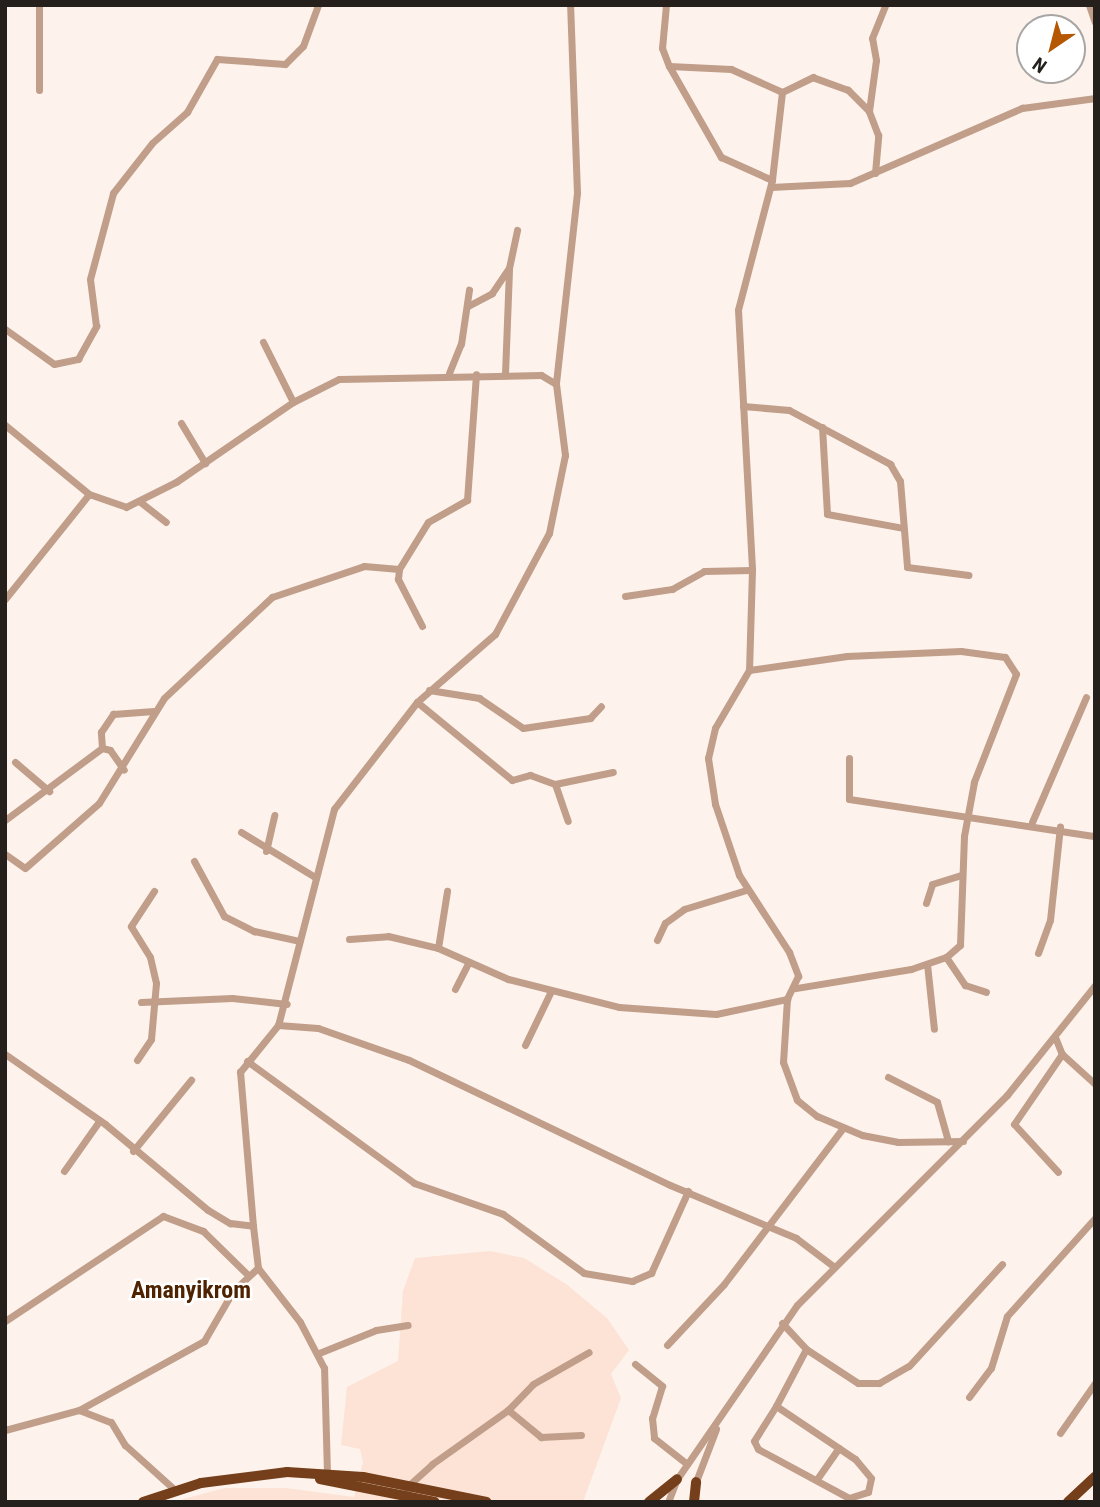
<!DOCTYPE html>
<style>
body{margin:0}
#map{position:relative;width:1100px;height:1507px;overflow:hidden;background:#fdf2ec;font-family:"Roboto Condensed",sans-serif}
div>[style]{position:absolute}
[style*='--x']{left:calc(var(--x)*1px);top:calc(var(--y)*1px);width:calc(var(--w)*1px);rotate:calc(var(--a)*1deg)}
.built>*{inset:0;background:#fce3d5}
.minor>*{height:7px;margin:-3.5px;padding:0 3.5px;transform-origin:3.5px;border-radius:3.5px;background:#c09e89}
.highway>*{height:10px;margin:-5px;padding:0 5px;transform-origin:5px;border-radius:5px;background:#743f1a}
span{translate:-50% -50%;white-space:nowrap;text-align:center;line-height:1.15;-webkit-text-stroke:5px #fff;paint-order:stroke}
.quarter-label{font-size:24px;color:#4f2200;font-weight:700}
.frame{position:absolute;inset:0;border:7px solid #26201c;pointer-events:none}
.north{position:absolute;left:1016px;top:14px;width:70px;height:70px;box-sizing:border-box;background:#fff;border:2px solid #a8a6a4;border-radius:50%;rotate:215deg;font-size:19px;font-weight:700;line-height:28px;text-align:center;color:#26201c}
.north::after{content:'';display:block;margin:auto;width:24px;height:32px;background:#b45700;clip-path:polygon(50% 0,100% 100%,50% 72%,0 100%)}
</style>
<div id="map">
<div class="built">
<div style="clip-path:polygon(490px 1251px,524px 1258px,566px 1284px,607px 1318px,629px 1350px,611px 1374px,621px 1398px,583px 1502px,172px 1502px,225px 1488px,286px 1488px,354px 1497px,363px 1462px,360px 1449px,341px 1445px,347px 1387px,398px 1361px,403px 1291px,415px 1258px)"></div>
</div>
<div class="minor">
<div style="--x:666;--y:5;--w:43;--a:95.3"></div>
<div style="--x:662;--y:48;--w:19;--a:69"></div>
<div style="--x:669;--y:66;--w:62;--a:2.8"></div>
<div style="--x:731;--y:69;--w:56;--a:24.3"></div>
<div style="--x:1089;--y:5;--w:18;--a:71"></div>
<div style="--x:669;--y:66;--w:105;--a:60.3"></div>
<div style="--x:721;--y:157;--w:56;--a:24.3"></div>
<div style="--x:39;--y:90;--w:85;--a:-90"></div>
<div style="--x:869;--y:111;--w:51;--a:-82.2"></div>
<div style="--x:876;--y:60;--w:22;--a:-100"></div>
<div style="--x:872;--y:38;--w:35;--a:-68"></div>
<div style="--x:875;--y:173;--w:38;--a:-85"></div>
<div style="--x:878;--y:135;--w:26;--a:-111"></div>
<div style="--x:869;--y:111;--w:30;--a:-135"></div>
<div style="--x:848;--y:90;--w:37;--a:-160"></div>
<div style="--x:813;--y:77;--w:34;--a:154"></div>
<div style="--x:782;--y:92;--w:89;--a:96.5"></div>
<div style="--x:772;--y:180;--w:134;--a:104.7"></div>
<div style="--x:738;--y:310;--w:260;--a:86.9"></div>
<div style="--x:752;--y:570;--w:100;--a:91.7"></div>
<div style="--x:749;--y:670;--w:67;--a:120.4"></div>
<div style="--x:715;--y:728;--w:31;--a:103"></div>
<div style="--x:708;--y:758;--w:47;--a:81.3"></div>
<div style="--x:715;--y:804;--w:75;--a:71.3"></div>
<div style="--x:739;--y:875;--w:92;--a:57"></div>
<div style="--x:789;--y:952;--w:26;--a:69"></div>
<div style="--x:798;--y:976;--w:25;--a:116"></div>
<div style="--x:787;--y:999;--w:63;--a:93.6"></div>
<div style="--x:783;--y:1062;--w:40;--a:69.8"></div>
<div style="--x:797;--y:1100;--w:26;--a:39"></div>
<div style="--x:817;--y:1116;--w:49;--a:22.9"></div>
<div style="--x:862;--y:1135;--w:37;--a:11"></div>
<div style="--x:898;--y:1142;--w:65;--a:-0.9"></div>
<div style="--x:771;--y:187;--w:79;--a:-2.9"></div>
<div style="--x:850;--y:183;--w:188;--a:-23.6"></div>
<div style="--x:1022;--y:108;--w:74;--a:-7.8"></div>
<div style="--x:468;--y:306;--w:27;--a:-28"></div>
<div style="--x:492;--y:293;--w:29;--a:-56"></div>
<div style="--x:5;--y:329;--w:60;--a:35.5"></div>
<div style="--x:54;--y:364;--w:25;--a:-12"></div>
<div style="--x:78;--y:359;--w:38;--a:-61"></div>
<div style="--x:96;--y:326;--w:47;--a:-97.3"></div>
<div style="--x:90;--y:279;--w:89;--a:-75"></div>
<div style="--x:113;--y:193;--w:63;--a:-52"></div>
<div style="--x:152;--y:143;--w:47;--a:-41.5"></div>
<div style="--x:187;--y:112;--w:61;--a:-60.5"></div>
<div style="--x:217;--y:59;--w:68;--a:4.2"></div>
<div style="--x:285;--y:64;--w:25;--a:-45"></div>
<div style="--x:303;--y:46;--w:44;--a:-69.9"></div>
<div style="--x:263;--y:342;--w:67;--a:63.4"></div>
<div style="--x:449;--y:373;--w:31;--a:-68"></div>
<div style="--x:461;--y:344;--w:55;--a:-81.6"></div>
<div style="--x:505;--y:374;--w:106;--a:-87.8"></div>
<div style="--x:509;--y:268;--w:39;--a:-78"></div>
<div style="--x:556;--y:383;--w:191;--a:-83.7"></div>
<div style="--x:577;--y:193;--w:188;--a:-92.1"></div>
<div style="--x:743;--y:406;--w:46;--a:5"></div>
<div style="--x:789;--y:410;--w:115;--a:28.1"></div>
<div style="--x:890;--y:464;--w:20;--a:60"></div>
<div style="--x:900;--y:481;--w:86;--a:85.3"></div>
<div style="--x:907;--y:567;--w:62;--a:7.5"></div>
<div style="--x:181;--y:423;--w:47;--a:59"></div>
<div style="--x:5;--y:425;--w:109;--a:39.4"></div>
<div style="--x:89;--y:494;--w:39;--a:19"></div>
<div style="--x:126;--y:507;--w:56;--a:-26.6"></div>
<div style="--x:176;--y:482;--w:142;--a:-34.4"></div>
<div style="--x:293;--y:402;--w:51;--a:-26.6"></div>
<div style="--x:339;--y:379;--w:202;--a:-1.1"></div>
<div style="--x:541;--y:375;--w:17;--a:31"></div>
<div style="--x:556;--y:384;--w:72;--a:82.8"></div>
<div style="--x:565;--y:455;--w:80;--a:101.6"></div>
<div style="--x:549;--y:533;--w:115;--a:118.1"></div>
<div style="--x:495;--y:634;--w:103;--a:138.9"></div>
<div style="--x:417;--y:702;--w:135;--a:127.8"></div>
<div style="--x:334;--y:809;--w:223;--a:104.5"></div>
<div style="--x:822;--y:427;--w:87;--a:86.7"></div>
<div style="--x:827;--y:514;--w:77;--a:10.4"></div>
<div style="--x:139;--y:501;--w:34;--a:38"></div>
<div style="--x:625;--y:596;--w:48;--a:-8.5"></div>
<div style="--x:672;--y:589;--w:37;--a:-29"></div>
<div style="--x:704;--y:571;--w:48;--a:-1.2"></div>
<div style="--x:5;--y:599;--w:134;--a:-51.3"></div>
<div style="--x:422;--y:626;--w:53;--a:-117.1"></div>
<div style="--x:398;--y:579;--w:10;--a:-84"></div>
<div style="--x:399;--y:569;--w:55;--a:-58.3"></div>
<div style="--x:428;--y:522;--w:45;--a:-29.4"></div>
<div style="--x:467;--y:500;--w:126;--a:-85.9"></div>
<div style="--x:749;--y:670;--w:99;--a:-8.1"></div>
<div style="--x:847;--y:656;--w:114;--a:-2.5"></div>
<div style="--x:961;--y:651;--w:44;--a:7.8"></div>
<div style="--x:1005;--y:657;--w:20;--a:57"></div>
<div style="--x:1016;--y:674;--w:116;--a:111.3"></div>
<div style="--x:974;--y:782;--w:55;--a:100.5"></div>
<div style="--x:964;--y:836;--w:109;--a:92.1"></div>
<div style="--x:960;--y:945;--w:18;--a:139"></div>
<div style="--x:946;--y:957;--w:37;--a:161"></div>
<div style="--x:911;--y:969;--w:117;--a:170.6"></div>
<div style="--x:429;--y:690;--w:51;--a:9.1"></div>
<div style="--x:479;--y:698;--w:53;--a:34.3"></div>
<div style="--x:523;--y:728;--w:68;--a:-8.5"></div>
<div style="--x:590;--y:718;--w:16;--a:-47"></div>
<div style="--x:417;--y:702;--w:123;--a:39.4"></div>
<div style="--x:512;--y:780;--w:19;--a:-16"></div>
<div style="--x:530;--y:775;--w:27;--a:20"></div>
<div style="--x:555;--y:784;--w:59;--a:-11.7"></div>
<div style="--x:102;--y:748;--w:16;--a:-94"></div>
<div style="--x:101;--y:732;--w:22;--a:-56"></div>
<div style="--x:113;--y:714;--w:41;--a:-4.2"></div>
<div style="--x:849;--y:758;--w:41;--a:90"></div>
<div style="--x:849;--y:799;--w:249;--a:8.6"></div>
<div style="--x:15;--y:762;--w:45;--a:40.5"></div>
<div style="--x:555;--y:784;--w:39;--a:71"></div>
<div style="--x:5;--y:820;--w:121;--a:-36.6"></div>
<div style="--x:102;--y:748;--w:8;--a:14"></div>
<div style="--x:110;--y:750;--w:24;--a:55"></div>
<div style="--x:1032;--y:822;--w:136;--a:-66.6"></div>
<div style="--x:241;--y:832;--w:87;--a:31.3"></div>
<div style="--x:266;--y:851;--w:37;--a:-77"></div>
<div style="--x:5;--y:854;--w:24;--a:35"></div>
<div style="--x:25;--y:868;--w:98;--a:-41.3"></div>
<div style="--x:99;--y:803;--w:123;--a:-58.2"></div>
<div style="--x:164;--y:698;--w:148;--a:-43.1"></div>
<div style="--x:272;--y:597;--w:97;--a:-18.6"></div>
<div style="--x:364;--y:566;--w:35;--a:5"></div>
<div style="--x:194;--y:861;--w:63;--a:61.4"></div>
<div style="--x:224;--y:916;--w:34;--a:27"></div>
<div style="--x:254;--y:931;--w:46;--a:12.5"></div>
<div style="--x:926;--y:903;--w:20;--a:-72"></div>
<div style="--x:932;--y:884;--w:31;--a:-17"></div>
<div style="--x:349;--y:939;--w:39;--a:-4"></div>
<div style="--x:388;--y:936;--w:51;--a:13.5"></div>
<div style="--x:438;--y:948;--w:77;--a:23.9"></div>
<div style="--x:508;--y:979;--w:114;--a:14.2"></div>
<div style="--x:619;--y:1007;--w:97;--a:4.1"></div>
<div style="--x:716;--y:1014;--w:73;--a:-11.9"></div>
<div style="--x:657;--y:940;--w:19;--a:-65"></div>
<div style="--x:665;--y:923;--w:24;--a:-36"></div>
<div style="--x:684;--y:909;--w:65;--a:-17"></div>
<div style="--x:438;--y:948;--w:58;--a:-81"></div>
<div style="--x:1038;--y:953;--w:35;--a:-70"></div>
<div style="--x:1050;--y:920;--w:94;--a:-83.9"></div>
<div style="--x:946;--y:957;--w:34;--a:56"></div>
<div style="--x:965;--y:985;--w:22;--a:18"></div>
<div style="--x:927;--y:964;--w:65;--a:83.9"></div>
<div style="--x:455;--y:989;--w:29;--a:-63"></div>
<div style="--x:141;--y:1002;--w:91;--a:-2.5"></div>
<div style="--x:232;--y:998;--w:55;--a:6.2"></div>
<div style="--x:1055;--y:1037;--w:18;--a:68"></div>
<div style="--x:1062;--y:1054;--w:85;--a:124.4"></div>
<div style="--x:1014;--y:1124;--w:65;--a:47.5"></div>
<div style="--x:525;--y:1045;--w:58;--a:-64.3"></div>
<div style="--x:5;--y:1054;--w:122;--a:35"></div>
<div style="--x:105;--y:1124;--w:134;--a:39.9"></div>
<div style="--x:208;--y:1210;--w:26;--a:31"></div>
<div style="--x:230;--y:1223;--w:23;--a:7"></div>
<div style="--x:1062;--y:1054;--w:45;--a:42.3"></div>
<div style="--x:137;--y:1060;--w:25;--a:-56"></div>
<div style="--x:151;--y:1039;--w:56;--a:-84.9"></div>
<div style="--x:156;--y:983;--w:27;--a:-103"></div>
<div style="--x:150;--y:957;--w:36;--a:-122"></div>
<div style="--x:131;--y:926;--w:42;--a:-56.7"></div>
<div style="--x:247;--y:1061;--w:207;--a:36.1"></div>
<div style="--x:414;--y:1183;--w:94;--a:19.2"></div>
<div style="--x:503;--y:1214;--w:100;--a:36.1"></div>
<div style="--x:584;--y:1273;--w:49;--a:9.5"></div>
<div style="--x:632;--y:1281;--w:21;--a:-23"></div>
<div style="--x:651;--y:1273;--w:90;--a:-65.7"></div>
<div style="--x:888;--y:1077;--w:55;--a:27"></div>
<div style="--x:937;--y:1102;--w:41;--a:74.2"></div>
<div style="--x:133;--y:1151;--w:92;--a:-50.8"></div>
<div style="--x:64;--y:1171;--w:62;--a:-54.8"></div>
<div style="--x:5;--y:1321;--w:190;--a:-33.6"></div>
<div style="--x:163;--y:1216;--w:43;--a:20.6"></div>
<div style="--x:203;--y:1231;--w:63;--a:44.4"></div>
<div style="--x:782;--y:1323;--w:35;--a:47"></div>
<div style="--x:806;--y:1349;--w:62;--a:33.2"></div>
<div style="--x:858;--y:1383;--w:21;--a:0"></div>
<div style="--x:879;--y:1383;--w:34;--a:-30"></div>
<div style="--x:909;--y:1366;--w:138;--a:-47.6"></div>
<div style="--x:667;--y:1345;--w:83;--a:-46.9"></div>
<div style="--x:724;--y:1284;--w:196;--a:-52.7"></div>
<div style="--x:319;--y:1353;--w:61;--a:-22"></div>
<div style="--x:376;--y:1330;--w:32;--a:-9"></div>
<div style="--x:635;--y:1364;--w:35;--a:39"></div>
<div style="--x:662;--y:1386;--w:34;--a:107"></div>
<div style="--x:652;--y:1418;--w:20;--a:84"></div>
<div style="--x:654;--y:1438;--w:42;--a:38.2"></div>
<div style="--x:969;--y:1397;--w:36;--a:-53"></div>
<div style="--x:991;--y:1368;--w:54;--a:-72.9"></div>
<div style="--x:1007;--y:1316;--w:132;--a:-48.1"></div>
<div style="--x:776;--y:1406;--w:41;--a:122.2"></div>
<div style="--x:754;--y:1441;--w:9;--a:63"></div>
<div style="--x:758;--y:1449;--w:103;--a:28.3"></div>
<div style="--x:849;--y:1498;--w:20;--a:-18"></div>
<div style="--x:868;--y:1492;--w:14;--a:-78"></div>
<div style="--x:871;--y:1478;--w:25;--a:-130"></div>
<div style="--x:855;--y:1459;--w:95;--a:-146.1"></div>
<div style="--x:776;--y:1406;--w:64;--a:-62.2"></div>
<div style="--x:79;--y:1410;--w:34;--a:21"></div>
<div style="--x:111;--y:1422;--w:27;--a:59"></div>
<div style="--x:125;--y:1445;--w:67;--a:42"></div>
<div style="--x:508;--y:1410;--w:36;--a:-46"></div>
<div style="--x:533;--y:1384;--w:64;--a:-29.7"></div>
<div style="--x:5;--y:1430;--w:77;--a:-15.1"></div>
<div style="--x:79;--y:1410;--w:143;--a:-28.9"></div>
<div style="--x:204;--y:1341;--w:58;--a:-59.9"></div>
<div style="--x:233;--y:1291;--w:34;--a:-43"></div>
<div style="--x:1060;--y:1433;--w:61;--a:-55"></div>
<div style="--x:327;--y:1473;--w:105;--a:-91.6"></div>
<div style="--x:324;--y:1368;--w:52;--a:-117.6"></div>
<div style="--x:300;--y:1322;--w:68;--a:-127.9"></div>
<div style="--x:258;--y:1268;--w:42;--a:-96.8"></div>
<div style="--x:253;--y:1226;--w:155;--a:-94.8"></div>
<div style="--x:240;--y:1072;--w:60;--a:-51"></div>
<div style="--x:278;--y:1025;--w:40;--a:4.3"></div>
<div style="--x:318;--y:1028;--w:96;--a:19.4"></div>
<div style="--x:409;--y:1060;--w:289;--a:25.6"></div>
<div style="--x:670;--y:1185;--w:137;--a:22.8"></div>
<div style="--x:796;--y:1238;--w:46;--a:37.1"></div>
<div style="--x:817;--y:1479;--w:38;--a:-55"></div>
<div style="--x:695;--y:1484;--w:59;--a:-69.1"></div>
<div style="--x:401;--y:1502;--w:19;--a:-65"></div>
<div style="--x:409;--y:1485;--w:31;--a:-42"></div>
<div style="--x:432;--y:1464;--w:93;--a:-35.4"></div>
<div style="--x:508;--y:1410;--w:43;--a:39.3"></div>
<div style="--x:541;--y:1437;--w:40;--a:-2.9"></div>
<div style="--x:668;--y:1502;--w:25;--a:-69"></div>
<div style="--x:677;--y:1479;--w:211;--a:-55.4"></div>
<div style="--x:797;--y:1305;--w:297;--a:-45"></div>
<div style="--x:1007;--y:1095;--w:141;--a:-51.3"></div>
</div>
<div class="highway">
<div style="--x:320;--y:1479;--w:117;--a:11.3"></div>
<div style="--x:143;--y:1502;--w:61;--a:-18.1"></div>
<div style="--x:201;--y:1483;--w:87;--a:-7.3"></div>
<div style="--x:287;--y:1472;--w:76;--a:3.8"></div>
<div style="--x:363;--y:1477;--w:126;--a:11.4"></div>
<div style="--x:649;--y:1502;--w:36;--a:-39"></div>
<div style="--x:694;--y:1502;--w:20;--a:-84"></div>
<div style="--x:1068;--y:1502;--w:37;--a:-43"></div>
</div>
<div class="quarter-label">
<span style="left:191px;top:1291px">Amanyikrom</span>
</div>
<div class="frame"></div>
<div class="north">N</div>
</div>
